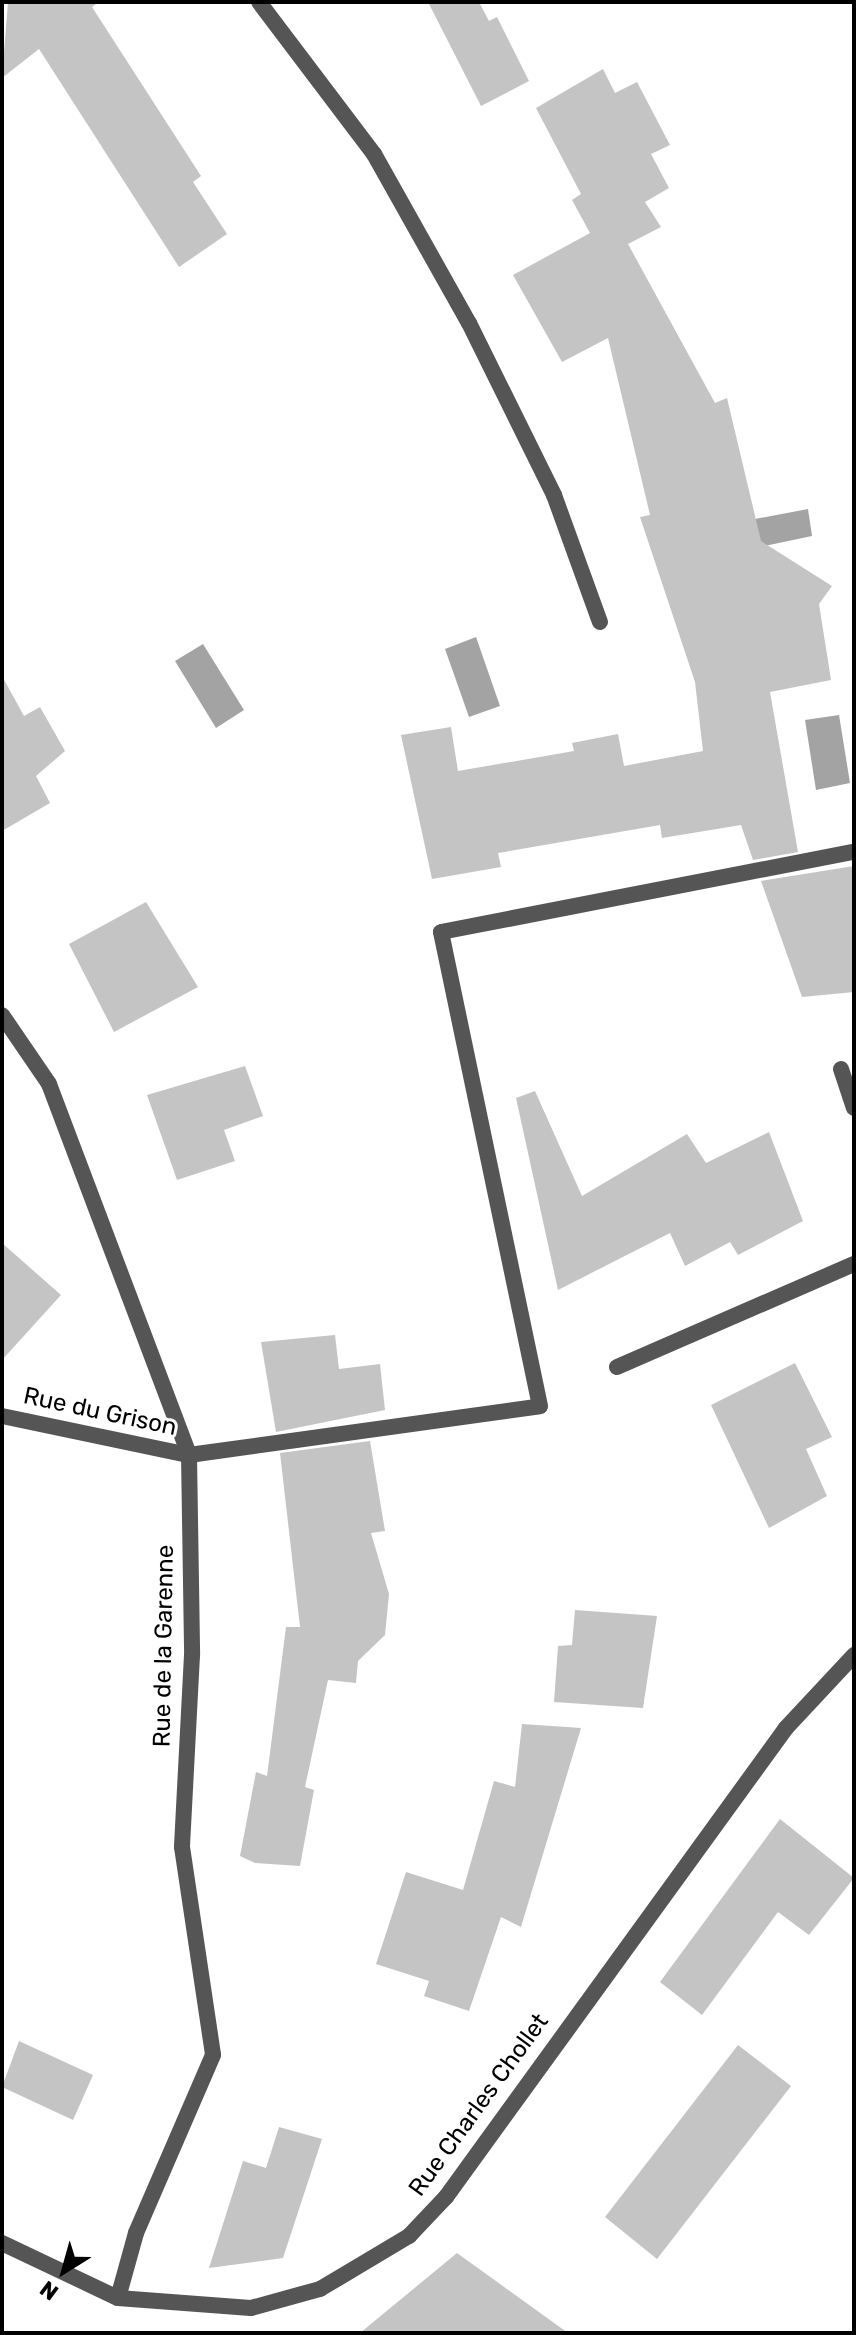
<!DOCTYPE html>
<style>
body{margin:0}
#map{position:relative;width:856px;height:2335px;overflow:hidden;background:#fff;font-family:Rubik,sans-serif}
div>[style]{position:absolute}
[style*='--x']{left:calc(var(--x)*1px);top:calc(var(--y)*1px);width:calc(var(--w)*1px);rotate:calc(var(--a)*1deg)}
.water>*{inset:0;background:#a3a3a3}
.building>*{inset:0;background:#c4c4c4}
.service>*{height:16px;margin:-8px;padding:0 8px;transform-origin:8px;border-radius:8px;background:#555}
.minor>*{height:16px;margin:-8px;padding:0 8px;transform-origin:8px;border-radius:8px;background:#555}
.tertiary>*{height:16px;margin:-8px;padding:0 8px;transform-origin:8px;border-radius:8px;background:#555}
span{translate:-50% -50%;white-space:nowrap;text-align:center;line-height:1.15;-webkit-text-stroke:6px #fff;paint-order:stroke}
.street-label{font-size:24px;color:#000}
.frame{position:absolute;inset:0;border:4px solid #000;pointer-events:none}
.north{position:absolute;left:24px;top:2231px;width:80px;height:80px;-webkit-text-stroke:6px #fff;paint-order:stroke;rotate:217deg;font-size:22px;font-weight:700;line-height:32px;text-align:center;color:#000}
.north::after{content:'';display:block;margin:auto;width:28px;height:36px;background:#000;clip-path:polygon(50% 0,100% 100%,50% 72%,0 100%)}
</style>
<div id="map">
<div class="water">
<div style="clip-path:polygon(808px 509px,812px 536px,750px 549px,744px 521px)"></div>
<div style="clip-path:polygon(476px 637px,500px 706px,469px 717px,445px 649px)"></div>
<div style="clip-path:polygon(203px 644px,244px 710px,216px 728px,175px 661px)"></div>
<div style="clip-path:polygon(839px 715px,850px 783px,816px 790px,805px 720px)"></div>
</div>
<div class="building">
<div style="clip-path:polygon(8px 2px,99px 2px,92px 7px,201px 176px,193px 182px,227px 234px,179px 267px,39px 49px,2px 78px)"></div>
<div style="clip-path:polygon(428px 2px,479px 2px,489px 21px,497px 17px,529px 81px,481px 106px)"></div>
<div style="clip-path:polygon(603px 69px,615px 93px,637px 82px,670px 145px,651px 154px,669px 188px,645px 202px,661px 227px,628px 244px,715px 403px,727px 398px,761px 541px,832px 586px,819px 604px,831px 680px,770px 692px,798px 852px,753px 860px,741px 825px,662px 838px,660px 825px,498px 853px,501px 867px,432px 879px,401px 735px,451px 727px,458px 771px,574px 751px,572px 743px,618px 734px,624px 766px,703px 751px,695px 682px,640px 517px,650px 515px,608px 338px,562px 362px,513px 275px,590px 233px,572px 200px,581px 194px,536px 108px)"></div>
<div style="clip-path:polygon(2px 676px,24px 716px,40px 707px,65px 751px,36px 776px,50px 803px,2px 831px)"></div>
<div style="clip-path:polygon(854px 866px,854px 992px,802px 997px,761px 881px)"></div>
<div style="clip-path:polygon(146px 902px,198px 987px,114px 1032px,69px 944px)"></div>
<div style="clip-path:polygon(245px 1066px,263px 1116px,224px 1130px,235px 1161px,177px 1180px,147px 1095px)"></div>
<div style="clip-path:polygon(535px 1091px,582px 1196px,687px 1134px,706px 1163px,769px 1132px,803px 1221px,738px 1255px,730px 1242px,685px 1266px,670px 1233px,558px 1290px,516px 1098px)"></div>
<div style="clip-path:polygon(2px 1243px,61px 1295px,2px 1360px)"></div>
<div style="clip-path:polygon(335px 1335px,339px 1369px,380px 1364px,385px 1410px,276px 1432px,261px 1342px)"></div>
<div style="clip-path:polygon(795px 1363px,832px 1437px,806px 1449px,827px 1496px,769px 1528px,711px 1405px)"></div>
<div style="clip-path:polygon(370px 1441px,385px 1531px,371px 1533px,389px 1594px,385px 1635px,358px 1661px,356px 1683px,328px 1680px,305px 1787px,314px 1790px,300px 1866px,255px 1863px,240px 1856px,256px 1772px,267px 1776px,286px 1627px,300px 1627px,280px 1453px)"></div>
<div style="clip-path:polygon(575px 1610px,657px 1616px,643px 1708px,554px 1702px,558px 1646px,572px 1645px)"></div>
<div style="clip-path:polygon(522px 1724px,581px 1728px,521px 1927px,501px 1917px,469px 2011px,424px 1996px,429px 1981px,376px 1964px,406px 1872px,463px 1890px,494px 1781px,515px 1787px)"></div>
<div style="clip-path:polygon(780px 1819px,854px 1878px,809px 1935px,778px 1912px,702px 2015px,660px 1982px)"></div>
<div style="clip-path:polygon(19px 2041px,93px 2075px,73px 2120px,2px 2087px)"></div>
<div style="clip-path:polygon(738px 2045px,791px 2086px,657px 2259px,605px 2217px)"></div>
<div style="clip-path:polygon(279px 2127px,322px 2139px,283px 2258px,209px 2268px,243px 2161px,266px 2168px)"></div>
<div style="clip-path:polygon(457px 2253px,568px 2333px,360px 2333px)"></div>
</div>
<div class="service">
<div style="--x:259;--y:2;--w:191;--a:52.9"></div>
<div style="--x:374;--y:154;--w:194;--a:60.7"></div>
<div style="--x:469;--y:323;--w:192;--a:63.7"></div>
<div style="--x:554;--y:495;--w:135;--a:70.1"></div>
<div style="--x:189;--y:1455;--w:354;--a:-7.9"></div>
<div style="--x:540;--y:1406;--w:484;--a:-101.8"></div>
<div style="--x:441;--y:932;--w:421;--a:-11"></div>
</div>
<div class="minor">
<div style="--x:2;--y:1015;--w:83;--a:55.7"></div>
<div style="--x:49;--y:1084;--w:397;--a:69.3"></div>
<div style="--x:189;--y:1455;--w:200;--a:89.1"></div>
<div style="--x:192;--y:1655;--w:192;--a:93"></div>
<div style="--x:182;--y:1847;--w:210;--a:81.5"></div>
<div style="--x:213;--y:2055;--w:194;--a:113.4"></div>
<div style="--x:136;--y:2233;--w:67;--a:105.5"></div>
<div style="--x:841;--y:1069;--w:41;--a:71.6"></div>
<div style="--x:617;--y:1367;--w:258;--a:-23.5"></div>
<div style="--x:2;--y:1416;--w:191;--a:11.8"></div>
</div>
<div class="tertiary">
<div style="--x:2;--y:2243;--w:128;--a:25.4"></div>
<div style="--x:118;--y:2298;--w:133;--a:4.3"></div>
<div style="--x:251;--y:2308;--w:72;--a:-15.4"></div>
<div style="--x:320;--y:2289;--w:104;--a:-30.8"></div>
<div style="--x:409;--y:2236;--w:54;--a:-46.5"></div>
<div style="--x:446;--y:2197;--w:579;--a:-54.06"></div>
<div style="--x:786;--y:1728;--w:100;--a:-47"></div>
</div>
<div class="street-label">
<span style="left:100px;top:1412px;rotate:12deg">Rue du Grison</span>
<span style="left:164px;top:1646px;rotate:-89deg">Rue de la Garenne</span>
<span style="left:479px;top:2105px;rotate:-54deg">Rue Charles Chollet</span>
</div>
<div class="frame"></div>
<div class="north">N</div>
</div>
